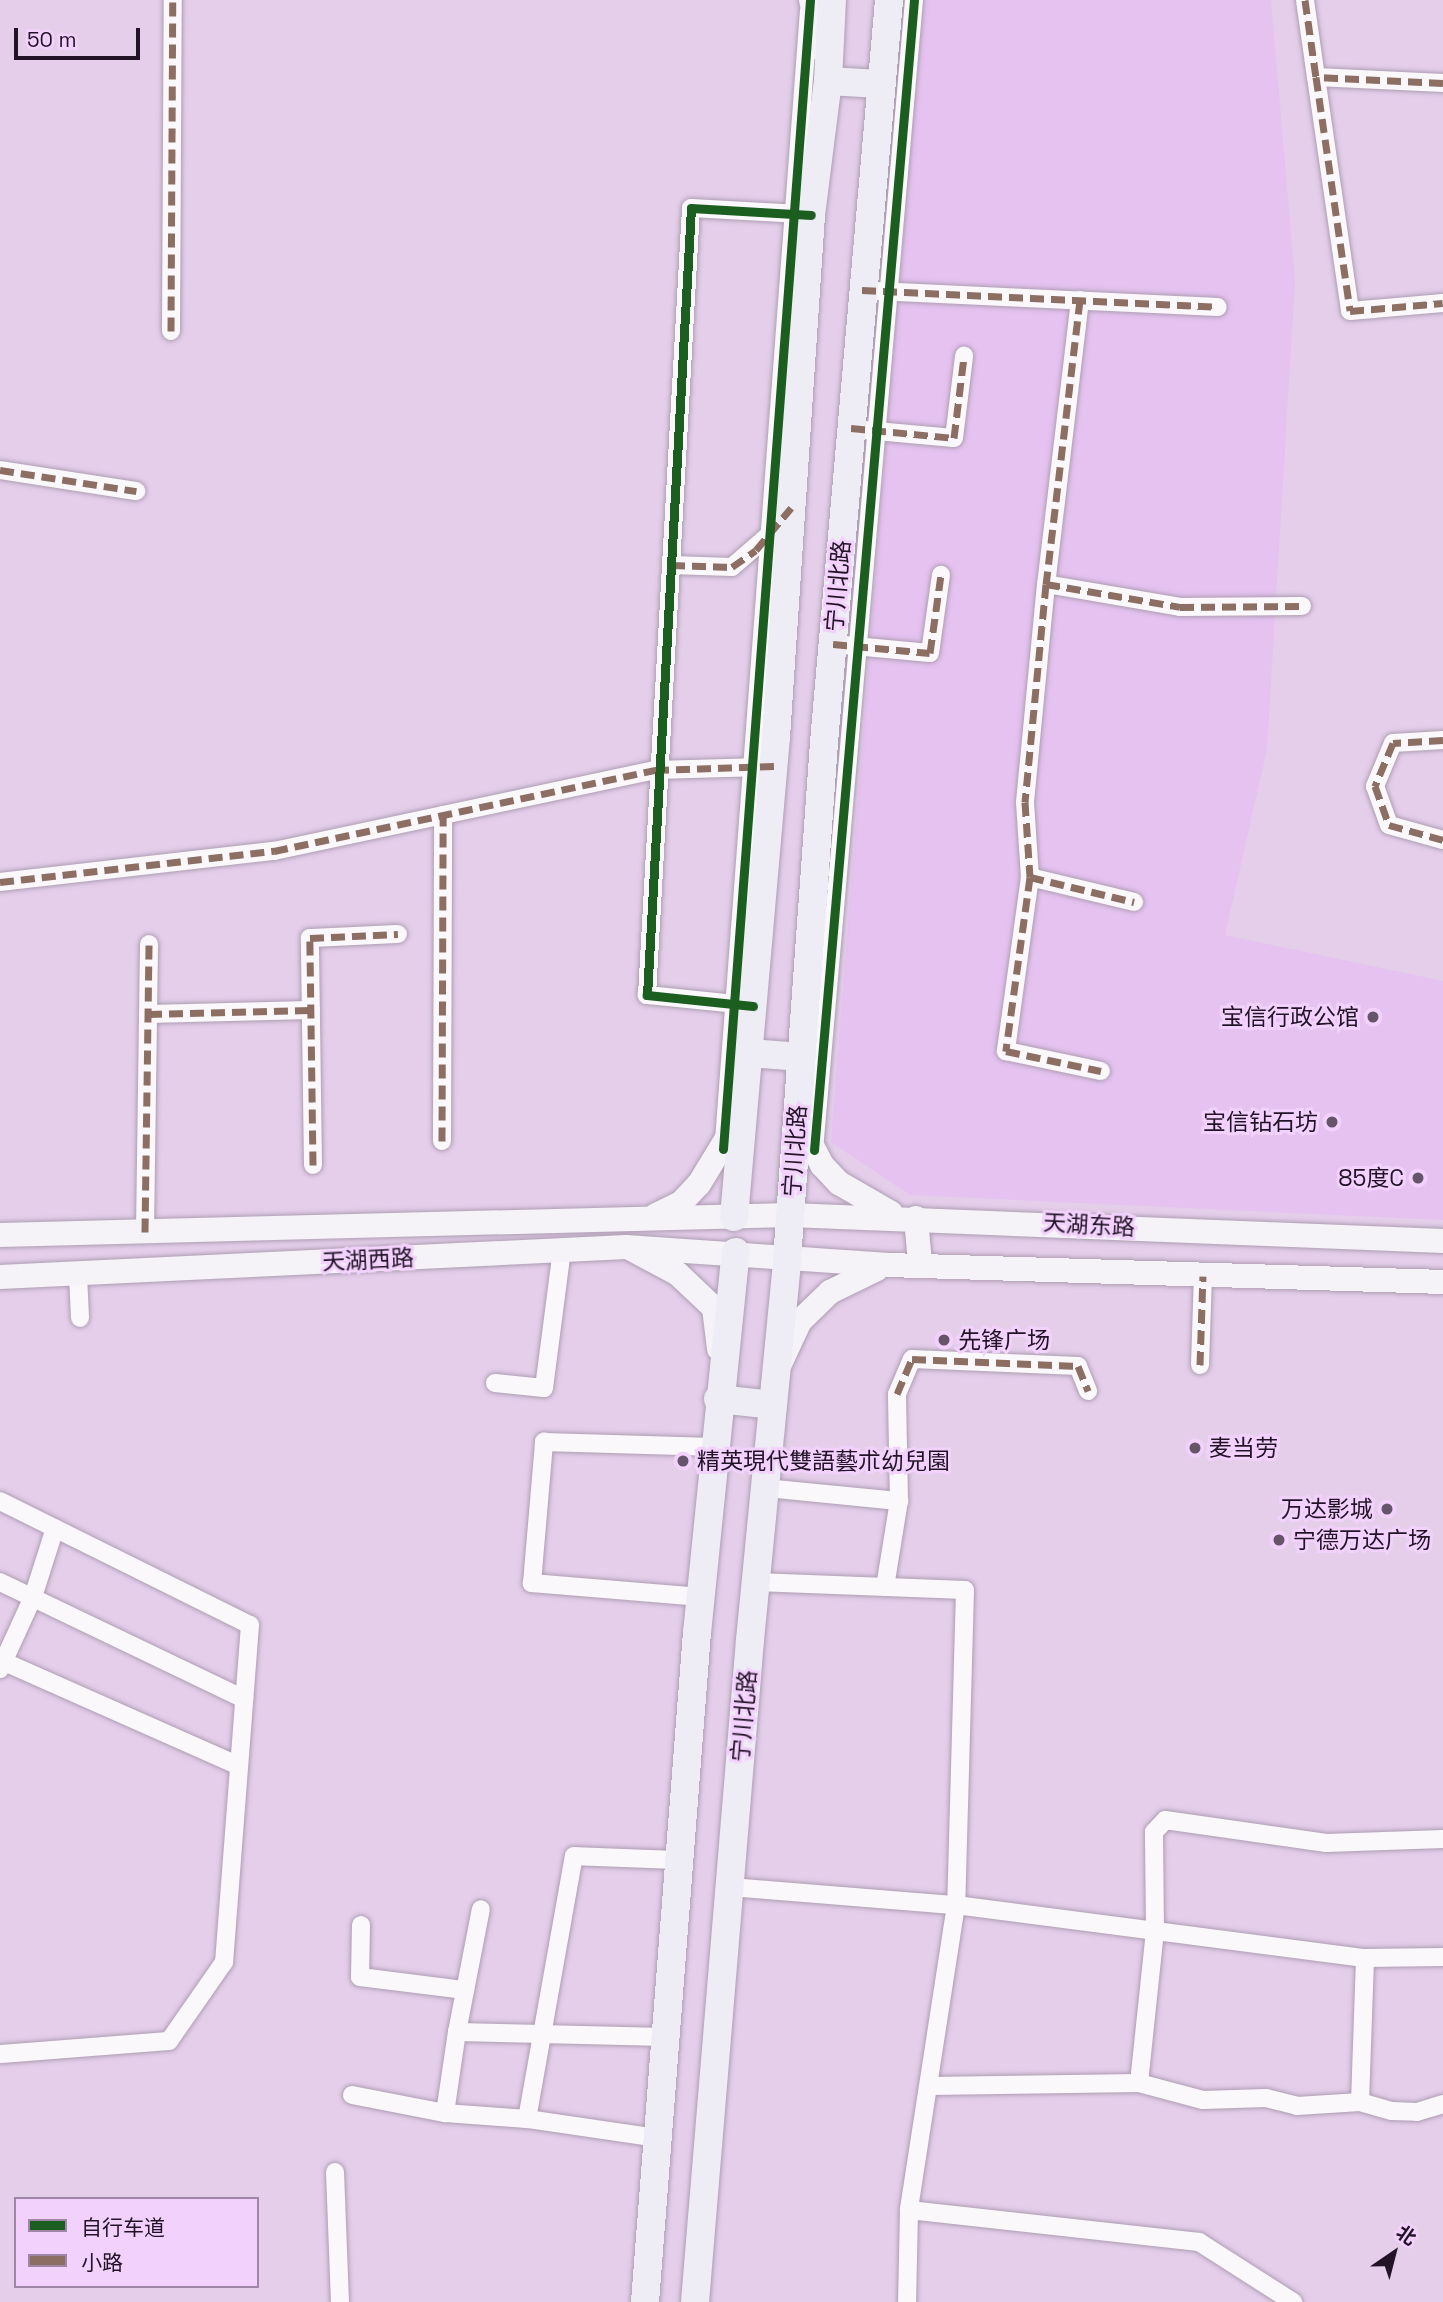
<!DOCTYPE html>
<meta charset="utf-8">
<style>
body{margin:0}
#map{position:relative;width:1443px;height:2302px;overflow:hidden;background:#e4ceea;font-family:"Space Grotesk","Noto Sans SC",sans-serif}
div>[style]{position:absolute}
[style*='--x']{left:calc(var(--x)*1px);top:calc(var(--y)*1px);width:calc(var(--w)*1px);rotate:calc(var(--a)*1deg)}
.built>*{inset:0;background:#e5c2f0}
.roads{filter:drop-shadow(0 0 2px #ae9eb3) drop-shadow(0 0 2px #ae9eb3)}
.street>*{height:18px;margin:-9px;padding:0 9px;transform-origin:9px;border-radius:9px;background:#fbf8fc}
.secondary>*{height:24px;margin:-12px;padding:0 12px;transform-origin:12px;border-radius:12px;background:#f5f3f8}
.primary>*{height:28px;margin:-14px;padding:0 14px;transform-origin:14px;border-radius:14px;background:#eeedf6}
.quiet>*{height:7px;margin-top:-3.5px;transform-origin:0;background:repeating-linear-gradient(90deg,#8d6e63 0 14px,transparent 0 21px)}
.cycleway>*{height:9px;margin:-4.5px;padding:0 4.5px;transform-origin:4.5px;border-radius:4.5px;background:#1b5e20}
.dots>*{width:19px;height:19px;translate:-50% -50%;box-sizing:border-box;border:4px solid #f2d2fd;border-radius:50%}
span{translate:-50% -50%;white-space:nowrap;text-align:center;line-height:1.15;-webkit-text-stroke:6px #f2d2fd;paint-order:stroke}
.street-label{font-size:23px;color:#221327}
.poi-label{font-size:23px;color:#221327}
.right{translate:-100% -50%;text-align:right}
.left{translate:0 -50%;text-align:left}
.legend{position:absolute;left:14px;top:2197px;width:245px;height:91px;box-sizing:border-box;background:#f2d2fd;border:2px solid #9f86a7;margin:0;padding:9px 12px;list-style:none;font-size:21px;color:#221327}
.legend li{display:flex;align-items:center;gap:14px;height:35px}
.legend b{width:35px;border:2px solid #9f86a7}
.north{position:absolute;left:1359px;top:2218px;width:70px;height:70px;-webkit-text-stroke:5px #f2d2fd;paint-order:stroke;rotate:35deg;font-size:19px;font-weight:700;line-height:28px;text-align:center;color:#221327}
.north::after{content:'';display:block;margin:auto;width:24px;height:32px;background:#221327;clip-path:polygon(50% 0,100% 100%,50% 72%,0 100%)}
.scale{position:absolute;left:14px;top:28px;width:126px;height:32px;box-sizing:border-box;border:4px solid #221327;border-top:0;padding-left:9px;font-size:21px;line-height:24px;white-space:nowrap;color:#221327;-webkit-text-stroke:5px #f2d2fd;paint-order:stroke}
</style>
<div id="map">
<div class="built">
<div style="clip-path:polygon(924px 0,1271px 0,1295px 281px,1267px 749px,1225px 935px,1443px 981px,1443px 1220px,910px 1195px,831px 1142px,920px 7px)"></div>
</div>
<div class="roads">
<div class="street">
<div style="--x:1305;--y:0;--w:78;--a:81.9"></div>
<div style="--x:1443;--y:83;--w:127;--a:-177.3"></div>
<div style="--x:1316;--y:77;--w:236;--a:81.7"></div>
<div style="--x:1350;--y:311;--w:93;--a:-4.9"></div>
<div style="--x:876;--y:291;--w:342;--a:2.7"></div>
<div style="--x:1080;--y:300;--w:286;--a:96.8"></div>
<div style="--x:1046;--y:584;--w:136;--a:9.7"></div>
<div style="--x:1180;--y:607;--w:122;--a:-0.5"></div>
<div style="--x:171;--y:331;--w:331;--a:-89.7"></div>
<div style="--x:865;--y:430;--w:89;--a:5.1"></div>
<div style="--x:954;--y:438;--w:83;--a:-83"></div>
<div style="--x:0;--y:470;--w:138;--a:8.8"></div>
<div style="--x:671;--y:565;--w:61;--a:1.9"></div>
<div style="--x:732;--y:567;--w:49;--a:-40.9"></div>
<div style="--x:1046;--y:584;--w:219;--a:95.5"></div>
<div style="--x:1025;--y:802;--w:75;--a:86.2"></div>
<div style="--x:1030;--y:877;--w:107;--a:13.5"></div>
<div style="--x:833;--y:644;--w:97;--a:5.3"></div>
<div style="--x:930;--y:653;--w:79;--a:-82"></div>
<div style="--x:1443;--y:740;--w:50;--a:176.6"></div>
<div style="--x:1393;--y:743;--w:47;--a:112.7"></div>
<div style="--x:1375;--y:786;--w:41;--a:70.3"></div>
<div style="--x:1389;--y:825;--w:56;--a:15.5"></div>
<div style="--x:1030;--y:877;--w:176;--a:97.9"></div>
<div style="--x:1006;--y:1051;--w:97;--a:11.9"></div>
<div style="--x:0;--y:882;--w:276;--a:-6.5"></div>
<div style="--x:274;--y:851;--w:390;--a:-12"></div>
<div style="--x:655;--y:770;--w:108;--a:-1.6"></div>
<div style="--x:746;--y:1005;--w:100;--a:-174.2"></div>
<div style="--x:647;--y:995;--w:788;--a:-86.8"></div>
<div style="--x:691;--y:208;--w:110;--a:3.1"></div>
<div style="--x:148;--y:1014;--w:163;--a:-1.4"></div>
<div style="--x:442;--y:1141;--w:326;--a:-89.8"></div>
<div style="--x:724;--y:1141;--w:1134;--a:-85.7"></div>
<div style="--x:814;--y:1150;--w:1154;--a:-85.03"></div>
<div style="--x:313;--y:1165;--w:227;--a:-90.8"></div>
<div style="--x:310;--y:938;--w:88;--a:-2.6"></div>
<div style="--x:145;--y:1232;--w:288;--a:-89.2"></div>
<div style="--x:78;--y:1275;--w:43;--a:87.3"></div>
<div style="--x:1200;--y:1365;--w:89;--a:-88.1"></div>
<div style="--x:495;--y:1383;--w:49;--a:5.8"></div>
<div style="--x:544;--y:1388;--w:139;--a:-82.6"></div>
<div style="--x:766;--y:1488;--w:134;--a:5.6"></div>
<div style="--x:0;--y:1501;--w:279;--a:26.4"></div>
<div style="--x:250;--y:1625;--w:338;--a:94.4"></div>
<div style="--x:224;--y:1962;--w:96;--a:124.8"></div>
<div style="--x:169;--y:2041;--w:169;--a:175.6"></div>
<div style="--x:0;--y:1582;--w:271;--a:25.6"></div>
<div style="--x:756;--y:1582;--w:209;--a:2.2"></div>
<div style="--x:965;--y:1590;--w:315;--a:91.6"></div>
<div style="--x:956;--y:1905;--w:309;--a:98.8"></div>
<div style="--x:909;--y:2210;--w:92;--a:91.2"></div>
<div style="--x:885;--y:1587;--w:87;--a:-80.8"></div>
<div style="--x:899;--y:1501;--w:107;--a:-91.1"></div>
<div style="--x:897;--y:1394;--w:38;--a:-67"></div>
<div style="--x:912;--y:1359;--w:166;--a:2.4"></div>
<div style="--x:1078;--y:1366;--w:27;--a:68"></div>
<div style="--x:701;--y:1597;--w:170;--a:-175.3"></div>
<div style="--x:532;--y:1583;--w:142;--a:-85.1"></div>
<div style="--x:544;--y:1442;--w:170;--a:1.7"></div>
<div style="--x:0;--y:1660;--w:261;--a:23.9"></div>
<div style="--x:0;--y:1669;--w:79;--a:-65.4"></div>
<div style="--x:33;--y:1597;--w:72;--a:-72.3"></div>
<div style="--x:730;--y:1887;--w:227;--a:4.6"></div>
<div style="--x:956;--y:1905;--w:412;--a:7.4"></div>
<div style="--x:1365;--y:1958;--w:78;--a:-0.7"></div>
<div style="--x:361;--y:1925;--w:52;--a:91.1"></div>
<div style="--x:360;--y:1977;--w:106;--a:7.1"></div>
<div style="--x:457;--y:2032;--w:125;--a:-79"></div>
<div style="--x:1139;--y:2083;--w:153;--a:-84"></div>
<div style="--x:1155;--y:1931;--w:99;--a:-90.6"></div>
<div style="--x:1154;--y:1832;--w:16;--a:-47"></div>
<div style="--x:1165;--y:1820;--w:163;--a:8.1"></div>
<div style="--x:1326;--y:1843;--w:117;--a:-2"></div>
<div style="--x:930;--y:2086;--w:209;--a:-0.8"></div>
<div style="--x:1139;--y:2083;--w:66;--a:14.9"></div>
<div style="--x:1203;--y:2100;--w:63;--a:-1.8"></div>
<div style="--x:1266;--y:2098;--w:32;--a:14"></div>
<div style="--x:1297;--y:2106;--w:63;--a:-3.6"></div>
<div style="--x:1360;--y:2102;--w:33;--a:16"></div>
<div style="--x:1392;--y:2111;--w:25;--a:2"></div>
<div style="--x:1417;--y:2112;--w:27;--a:-17"></div>
<div style="--x:352;--y:2095;--w:95;--a:11"></div>
<div style="--x:1360;--y:2102;--w:144;--a:-88"></div>
<div style="--x:527;--y:2119;--w:82;--a:-175.8"></div>
<div style="--x:445;--y:2113;--w:82;--a:-81.6"></div>
<div style="--x:457;--y:2032;--w:209;--a:1.4"></div>
<div style="--x:658;--y:2138;--w:132;--a:-171.7"></div>
<div style="--x:527;--y:2119;--w:267;--a:-79.9"></div>
<div style="--x:574;--y:1856;--w:106;--a:2.2"></div>
<div style="--x:335;--y:2172;--w:130;--a:87.8"></div>
<div style="--x:909;--y:2210;--w:292;--a:6.3"></div>
<div style="--x:1199;--y:2242;--w:112;--a:32.6"></div>
</div>
<div class="secondary">
<div style="--x:811;--y:0;--w:55;--a:75.2"></div>
<div style="--x:797;--y:1116;--w:55;--a:63"></div>
<div style="--x:822;--y:1165;--w:25;--a:47"></div>
<div style="--x:839;--y:1183;--w:60;--a:30"></div>
<div style="--x:656;--y:1215;--w:28;--a:-26"></div>
<div style="--x:681;--y:1203;--w:26;--a:-47"></div>
<div style="--x:699;--y:1184;--w:81;--a:-58.7"></div>
<div style="--x:916;--y:1218;--w:46;--a:85"></div>
<div style="--x:0;--y:1235;--w:790;--a:-1.45"></div>
<div style="--x:790;--y:1215;--w:654;--a:2.28"></div>
<div style="--x:633;--y:1250;--w:51;--a:28.1"></div>
<div style="--x:678;--y:1274;--w:50;--a:43.4"></div>
<div style="--x:714;--y:1308;--w:41;--a:83"></div>
<div style="--x:0;--y:1277;--w:627;--a:-2.74"></div>
<div style="--x:626;--y:1247;--w:263;--a:3.9"></div>
<div style="--x:888;--y:1265;--w:555;--a:1.75"></div>
<div style="--x:780;--y:1364;--w:47;--a:-65.1"></div>
<div style="--x:800;--y:1321;--w:42;--a:-44"></div>
<div style="--x:830;--y:1292;--w:52;--a:-26.1"></div>
</div>
<div class="primary">
<div style="--x:828;--y:81;--w:52;--a:3.3"></div>
<div style="--x:749;--y:1053;--w:53;--a:4.3"></div>
<div style="--x:734;--y:1217;--w:482;--a:-85"></div>
<div style="--x:776;--y:737;--w:523;--a:-86.16"></div>
<div style="--x:811;--y:215;--w:135;--a:-82.8"></div>
<div style="--x:828;--y:81;--w:81;--a:-87.2"></div>
<div style="--x:718;--y:1399;--w:55;--a:6.2"></div>
<div style="--x:645;--y:2302;--w:671;--a:-85.56"></div>
<div style="--x:697;--y:1633;--w:383;--a:-84.2"></div>
<div style="--x:695;--y:2302;--w:664;--a:-85.25"></div>
<div style="--x:750;--y:1640;--w:382;--a:-84.4"></div>
<div style="--x:787;--y:1260;--w:519;--a:-85.91"></div>
<div style="--x:824;--y:742;--w:745;--a:-84.99"></div>
</div>
</div>
<div class="quiet">
<div style="--x:1305;--y:0;--w:78;--a:81.9"></div>
<div style="--x:1443;--y:83;--w:127;--a:-177.3"></div>
<div style="--x:1316;--y:77;--w:236;--a:81.7"></div>
<div style="--x:1350;--y:311;--w:93;--a:-4.9"></div>
<div style="--x:862;--y:290;--w:356;--a:2.7"></div>
<div style="--x:1080;--y:300;--w:286;--a:96.8"></div>
<div style="--x:1046;--y:584;--w:136;--a:9.7"></div>
<div style="--x:1180;--y:607;--w:122;--a:-0.5"></div>
<div style="--x:171;--y:331;--w:331;--a:-89.7"></div>
<div style="--x:851;--y:428;--w:103;--a:5.5"></div>
<div style="--x:954;--y:438;--w:83;--a:-83"></div>
<div style="--x:0;--y:470;--w:138;--a:8.8"></div>
<div style="--x:671;--y:565;--w:61;--a:1.9"></div>
<div style="--x:732;--y:567;--w:29;--a:-35"></div>
<div style="--x:756;--y:550;--w:55;--a:-50.2"></div>
<div style="--x:1046;--y:584;--w:219;--a:95.5"></div>
<div style="--x:1025;--y:802;--w:75;--a:86.2"></div>
<div style="--x:1030;--y:877;--w:107;--a:13.5"></div>
<div style="--x:833;--y:644;--w:97;--a:5.3"></div>
<div style="--x:930;--y:653;--w:79;--a:-82"></div>
<div style="--x:1443;--y:740;--w:50;--a:176.6"></div>
<div style="--x:1393;--y:743;--w:47;--a:112.7"></div>
<div style="--x:1375;--y:786;--w:41;--a:70.3"></div>
<div style="--x:1389;--y:825;--w:56;--a:15.5"></div>
<div style="--x:1030;--y:877;--w:176;--a:97.9"></div>
<div style="--x:1006;--y:1051;--w:97;--a:11.9"></div>
<div style="--x:0;--y:882;--w:276;--a:-6.5"></div>
<div style="--x:274;--y:851;--w:390;--a:-12"></div>
<div style="--x:655;--y:770;--w:119;--a:-1.9"></div>
<div style="--x:148;--y:1014;--w:163;--a:-1.4"></div>
<div style="--x:442;--y:1141;--w:326;--a:-89.8"></div>
<div style="--x:313;--y:1165;--w:227;--a:-90.8"></div>
<div style="--x:310;--y:938;--w:88;--a:-2.6"></div>
<div style="--x:145;--y:1232;--w:288;--a:-89.2"></div>
<div style="--x:1200;--y:1365;--w:89;--a:-88.1"></div>
<div style="--x:897;--y:1394;--w:38;--a:-67"></div>
<div style="--x:912;--y:1359;--w:166;--a:2.4"></div>
<div style="--x:1078;--y:1366;--w:27;--a:68"></div>
</div>
<div class="cycleway">
<div style="--x:753;--y:1006;--w:107;--a:-174.1"></div>
<div style="--x:647;--y:995;--w:788;--a:-86.8"></div>
<div style="--x:691;--y:208;--w:120;--a:3.3"></div>
<div style="--x:723;--y:1149;--w:1152;--a:-85.67"></div>
<div style="--x:814;--y:1150;--w:1154;--a:-85.03"></div>
</div>
<div class="dots">
<div style="left:1373px;top:1017px;background:#66546b"></div>
<div style="left:1332px;top:1122px;background:#66546b"></div>
<div style="left:1418px;top:1178px;background:#66546b"></div>
<div style="left:944px;top:1340px;background:#66546b"></div>
<div style="left:1195px;top:1448px;background:#66546b"></div>
<div style="left:683px;top:1461px;background:#66546b"></div>
<div style="left:1387px;top:1509px;background:#66546b"></div>
<div style="left:1279px;top:1540px;background:#66546b"></div>
</div>
<div class="street-label">
<span style="left:838px;top:586px;rotate:-85deg">宁川北路</span>
<span style="left:795px;top:1151px;rotate:-86deg">宁川北路</span>
<span style="left:1089px;top:1225px;rotate:3deg">天湖东路</span>
<span style="left:368px;top:1260px;rotate:-3deg">天湖西路</span>
<span style="left:744px;top:1716px;rotate:-85deg">宁川北路</span>
</div>
<div class="poi-label">
<span class="right" style="left:1359px;top:1017px">宝信行政公馆</span>
<span class="right" style="left:1318px;top:1122px">宝信钻石坊</span>
<span class="right" style="left:1404px;top:1178px">85度C</span>
<span class="left" style="left:958px;top:1340px">先锋广场</span>
<span class="left" style="left:1209px;top:1448px">麦当劳</span>
<span class="left" style="left:697px;top:1461px">精英現代雙語藝朮幼兒園</span>
<span class="right" style="left:1373px;top:1509px">万达影城</span>
<span class="left" style="left:1293px;top:1540px">宁德万达广场</span>
</div>
<ul class="legend">
<li><b style="height:9px;background:#1b5e20"></b>自行车道</li>
<li><b style="height:9px;background:#8d6e63"></b>小路</li>
</ul>
<div class="north">北</div>
<div class="scale">50 m</div>
</div>
